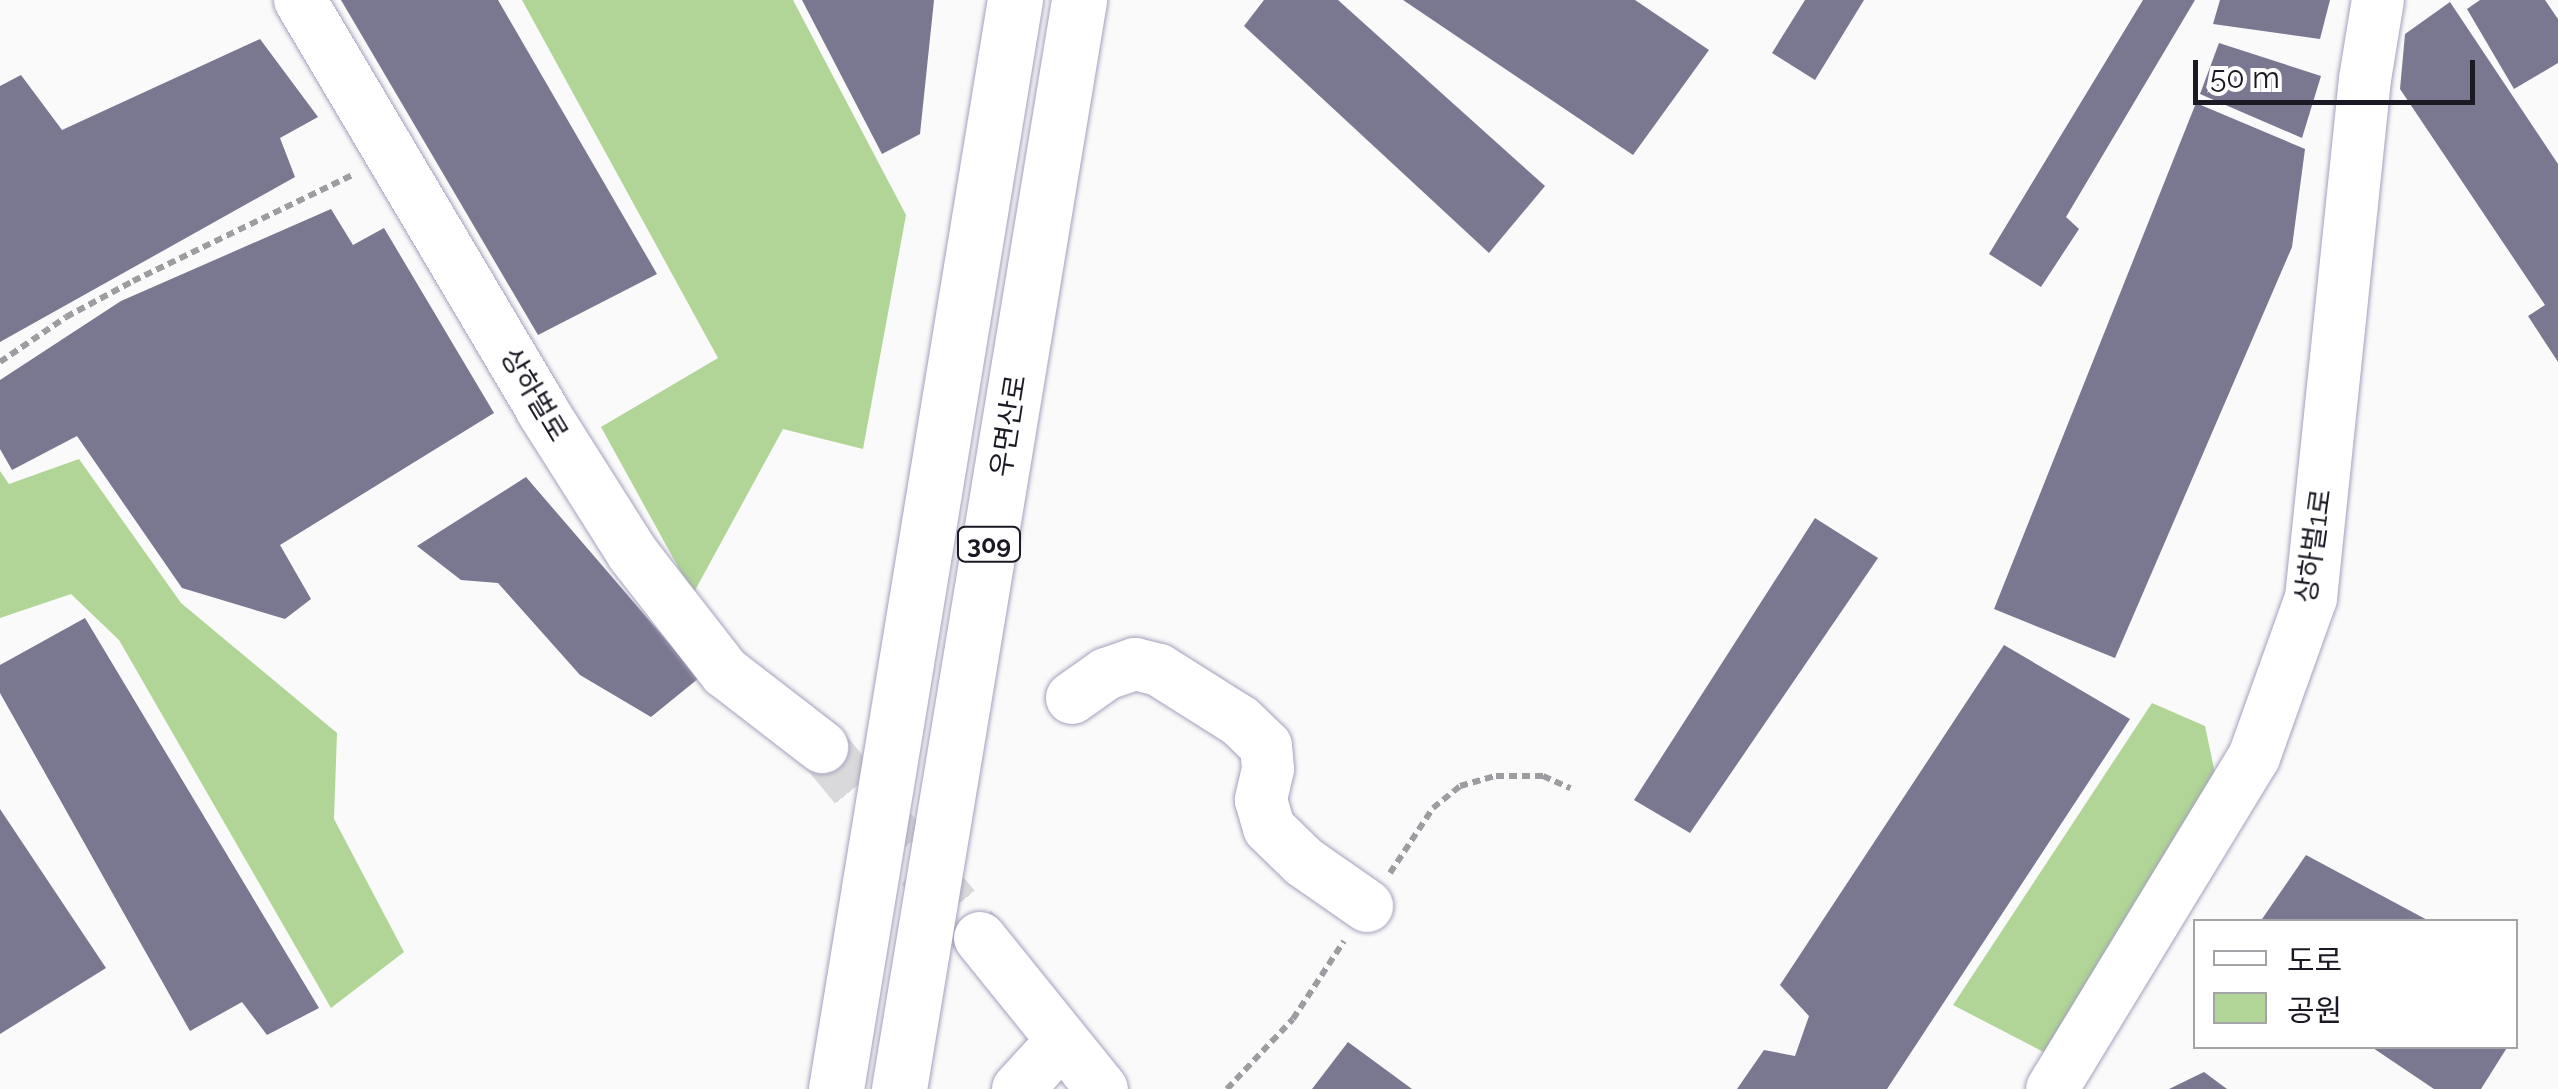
<!DOCTYPE html>
<meta charset="utf-8">
<style>
body{margin:0}
#map{position:relative;width:2558px;height:1089px;overflow:hidden;background:#fafafa;font-family:Raleway,"Noto Sans KR",sans-serif}
div>[style]{position:absolute}
[style*='--x']{left:calc(var(--x)*1px);top:calc(var(--y)*1px);width:calc(var(--w)*1px);rotate:calc(var(--a)*1deg)}
.green>*{inset:0;background:#b0d596}
.building>*{inset:0;background:#7a7791}
.minor-tunnel>*{height:52px;margin-top:-26px;transform-origin:0;background:repeating-linear-gradient(90deg,#d9d8da 0 52px,transparent 0 78px)}
.path>*{height:6px;margin-top:-3px;transform-origin:0;background:repeating-linear-gradient(90deg,#9d9da1 0 8px,transparent 0 13px)}
.roads{filter:drop-shadow(0 0 2px #a4a0bc) drop-shadow(0 0 2px #a4a0bc)}
.minor>*{height:52px;margin:-26px;padding:0 26px;transform-origin:26px;border-radius:26px;background:#fff}
.highway>*{height:55px;margin:-27.5px;padding:0 27.5px;transform-origin:27.5px;border-radius:27.5px;background:#fff}
span{translate:-50% -50%;white-space:nowrap;text-align:center;line-height:1.15;-webkit-text-stroke:10px #fff;paint-order:stroke}
.shield-label span{padding:2px 8px;background:#fff;border:2px solid;border-radius:8px;-webkit-text-stroke-width:0}
.shield-label{font-size:25px;color:#1b1924;font-weight:700}
.street-label{font-size:28px;color:#1b1924}
.legend{position:absolute;left:2193px;top:919px;width:325px;height:130px;box-sizing:border-box;background:#fff;border:2px solid #a4a3a7;margin:0;padding:12px 18px;list-style:none;font-size:30px;color:#1b1924}
.legend li{display:flex;align-items:center;gap:20px;height:50px}
.legend b{width:50px;border:2px solid #a4a3a7}
.scale{position:absolute;left:2193px;top:60px;width:282px;height:45px;box-sizing:border-box;border:5px solid #1b1924;border-top:0;padding-left:12px;font-size:30px;line-height:35px;white-space:nowrap;color:#1b1924;-webkit-text-stroke:8px #fff;paint-order:stroke}
</style>
<div id="map">
<div class="green">
<div style="clip-path:polygon(522px 0,793px 0,906px 215px,863px 449px,783px 429px,693px 594px,601px 427px,718px 358px)"></div>
<div style="clip-path:polygon(79px 459px,181px 603px,337px 733px,334px 819px,404px 952px,331px 1008px,119px 640px,71px 594px,0 618px,0 471px,9px 484px)"></div>
<div style="clip-path:polygon(2152px 703px,2205px 726px,2217px 783px,2053px 1057px,1953px 1005px)"></div>
</div>
<div class="building">
<div style="clip-path:polygon(341px 0,498px 0,657px 274px,538px 335px)"></div>
<div style="clip-path:polygon(802px 0,934px 0,920px 134px,882px 154px)"></div>
<div style="clip-path:polygon(1264px 0,1338px 0,1545px 186px,1489px 253px,1244px 26px)"></div>
<div style="clip-path:polygon(1403px 0,1635px 0,1709px 50px,1633px 155px)"></div>
<div style="clip-path:polygon(1805px 0,1864px 0,1815px 80px,1772px 53px)"></div>
<div style="clip-path:polygon(2143px 0,2195px 0,2066px 217px,2079px 229px,2041px 287px,1989px 254px)"></div>
<div style="clip-path:polygon(2220px 0,2330px 0,2320px 39px,2213px 24px)"></div>
<div style="clip-path:polygon(2480px 0,2545px 0,2558px 19px,2558px 63px,2514px 89px,2467px 9px)"></div>
<div style="clip-path:polygon(2450px 2px,2558px 164px,2558px 362px,2528px 316px,2545px 305px,2400px 89px,2405px 34px)"></div>
<div style="clip-path:polygon(260px 39px,318px 117px,280px 138px,295px 177px,0 342px,0 86px,21px 75px,62px 130px)"></div>
<div style="clip-path:polygon(2219px 43px,2321px 76px,2302px 138px,2200px 94px)"></div>
<div style="clip-path:polygon(2196px 103px,2305px 149px,2292px 247px,2115px 658px,1994px 609px)"></div>
<div style="clip-path:polygon(331px 209px,353px 245px,384px 228px,494px 413px,280px 545px,311px 599px,285px 619px,182px 588px,77px 436px,12px 470px,0 449px,0 380px,121px 301px)"></div>
<div style="clip-path:polygon(526px 477px,699px 678px,651px 717px,580px 675px,498px 583px,461px 580px,417px 546px)"></div>
<div style="clip-path:polygon(1815px 518px,1878px 558px,1690px 833px,1634px 800px)"></div>
<div style="clip-path:polygon(85px 618px,319px 1008px,267px 1035px,242px 1002px,190px 1031px,0 693px,0 665px)"></div>
<div style="clip-path:polygon(2004px 645px,2130px 719px,1887px 1089px,1737px 1089px,1764px 1050px,1795px 1056px,1809px 1016px,1780px 985px)"></div>
<div style="clip-path:polygon(0 809px,106px 968px,0 1034px)"></div>
<div style="clip-path:polygon(2306px 855px,2431px 922px,2260px 922px)"></div>
<div style="clip-path:polygon(1348px 1042px,1412px 1089px,1312px 1089px)"></div>
<div style="clip-path:polygon(2370px 1046px,2508px 1046px,2481px 1089px,2434px 1089px)"></div>
<div style="clip-path:polygon(2204px 1072px,2227px 1089px,2169px 1089px)"></div>
</div>
<div class="minor-tunnel">
<div style="--x:822;--y:747;--w:248;--a:50.4"></div>
</div>
<div class="path">
<div style="--x:0;--y:362;--w:80;--a:-34.3"></div>
<div style="--x:66;--y:317;--w:76;--a:-28.2"></div>
<div style="--x:133;--y:281;--w:246;--a:-25.8"></div>
<div style="--x:1390;--y:873;--w:78;--a:-56.5"></div>
<div style="--x:1433;--y:808;--w:35;--a:-39"></div>
<div style="--x:1460;--y:786;--w:37;--a:-16"></div>
<div style="--x:1496;--y:776;--w:47;--a:0"></div>
<div style="--x:1543;--y:776;--w:30;--a:24"></div>
<div style="--x:1227;--y:1089;--w:96;--a:-46.7"></div>
<div style="--x:1293;--y:1019;--w:93;--a:-56.8"></div>
</div>
<div class="roads">
<div class="minor">
<div style="--x:300;--y:0;--w:476;--a:59.4"></div>
<div style="--x:542;--y:410;--w:170;--a:57.7"></div>
<div style="--x:633;--y:554;--w:150;--a:52.1"></div>
<div style="--x:725;--y:672;--w:123;--a:37.7"></div>
<div style="--x:1072;--y:698;--w:42;--a:-35.2"></div>
<div style="--x:1106;--y:674;--w:31;--a:-19"></div>
<div style="--x:1135;--y:664;--w:25;--a:14"></div>
<div style="--x:1159;--y:670;--w:96;--a:32.2"></div>
<div style="--x:1240;--y:721;--w:36;--a:44"></div>
<div style="--x:1266;--y:746;--w:23;--a:85"></div>
<div style="--x:1268;--y:769;--w:32;--a:103"></div>
<div style="--x:1261;--y:800;--w:29;--a:74"></div>
<div style="--x:1269;--y:828;--w:49;--a:44.2"></div>
<div style="--x:1304;--y:862;--w:77;--a:34.9"></div>
<div style="--x:980;--y:938;--w:194;--a:51.1"></div>
<div style="--x:1018;--y:1089;--w:62;--a:-47.6"></div>
<div style="--x:2052;--y:1089;--w:389;--a:-58.7"></div>
<div style="--x:2254;--y:757;--w:169;--a:-70.3"></div>
<div style="--x:2311;--y:598;--w:522;--a:-84.06"></div>
<div style="--x:2365;--y:79;--w:80;--a:-80.7"></div>
</div>
<div class="highway">
<div style="--x:836;--y:1089;--w:1104;--a:-80.67"></div>
<div style="--x:899;--y:1089;--w:1104;--a:-80.61"></div>
</div>
</div>
<div class="shield-label">
<span style="left:989px;top:544px">309</span>
</div>
<div class="street-label">
<span style="left:534px;top:395px;rotate:59deg">상하벌로</span>
<span style="left:1009px;top:426px;rotate:-81deg">우면산로</span>
<span style="left:2314px;top:546px;rotate:-82deg">상하벌1로</span>
</div>
<ul class="legend">
<li><b style="height:12px;background:#fff"></b>도로</li>
<li><b style="height:28px;background:#b0d596"></b>공원</li>
</ul>
<div class="scale">50 m</div>
</div>
